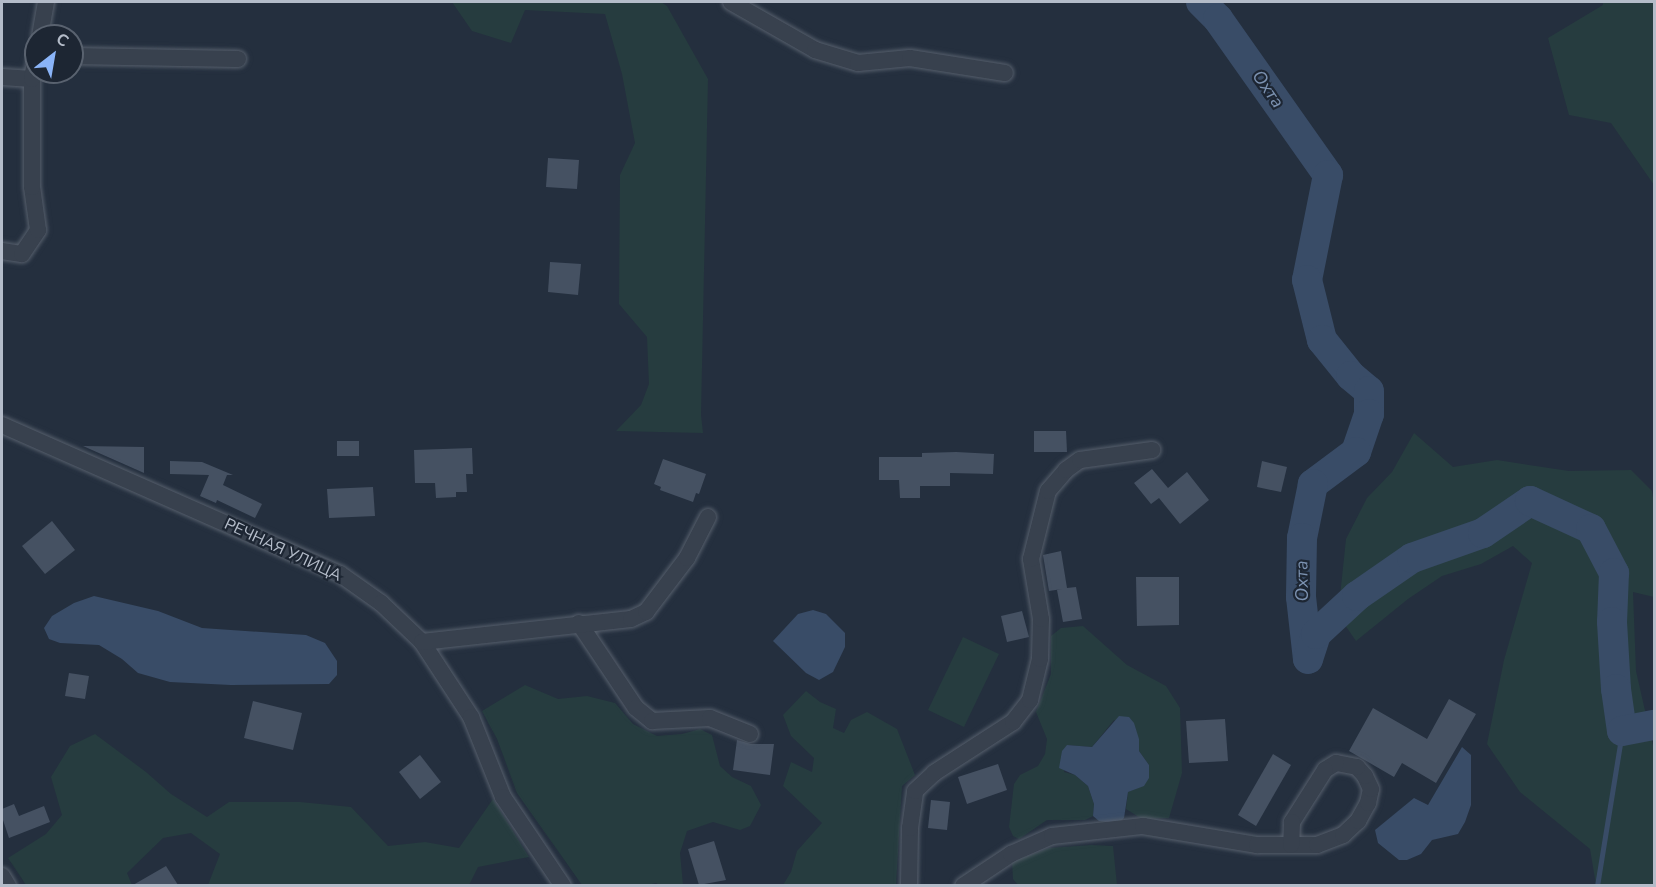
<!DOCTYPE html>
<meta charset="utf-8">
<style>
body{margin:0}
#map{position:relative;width:1656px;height:887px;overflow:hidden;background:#242f3e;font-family:"Nunito Sans",sans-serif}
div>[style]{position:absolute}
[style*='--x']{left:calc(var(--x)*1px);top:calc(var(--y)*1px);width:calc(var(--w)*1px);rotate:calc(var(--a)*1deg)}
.green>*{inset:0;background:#263c3f}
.water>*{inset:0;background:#394c67}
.stream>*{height:5px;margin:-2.5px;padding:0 2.5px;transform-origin:2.5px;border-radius:2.5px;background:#394c67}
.river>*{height:30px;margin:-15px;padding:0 15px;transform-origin:15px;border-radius:15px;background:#394c67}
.building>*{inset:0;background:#455162}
.roads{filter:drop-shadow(0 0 2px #565f6c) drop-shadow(0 0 2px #565f6c)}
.minor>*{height:16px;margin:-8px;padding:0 8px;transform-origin:8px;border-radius:8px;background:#38414e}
span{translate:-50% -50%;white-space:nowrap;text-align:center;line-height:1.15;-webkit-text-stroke:4.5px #1d2633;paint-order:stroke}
.street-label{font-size:16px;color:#b4bcc9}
.water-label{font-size:18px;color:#7c92b1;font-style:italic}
.frame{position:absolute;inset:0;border:3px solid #b4bcc9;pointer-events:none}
.north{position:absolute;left:24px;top:24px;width:60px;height:60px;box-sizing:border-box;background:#1d2633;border:2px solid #59626f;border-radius:50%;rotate:31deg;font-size:16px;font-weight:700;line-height:24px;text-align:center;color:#b4bcc9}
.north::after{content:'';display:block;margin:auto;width:21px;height:27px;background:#8ab4f8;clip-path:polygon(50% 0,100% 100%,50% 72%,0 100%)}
</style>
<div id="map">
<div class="green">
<div style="clip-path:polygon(452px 2px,661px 2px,667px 6px,708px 79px,701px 415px,703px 433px,616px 431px,641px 405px,649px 384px,647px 337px,619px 304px,620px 175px,635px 143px,622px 74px,605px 14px,525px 10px,511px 43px,472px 31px)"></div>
<div style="clip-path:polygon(1603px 2px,1654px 2px,1654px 185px,1611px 123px,1569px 115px,1548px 38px,1603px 5px)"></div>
<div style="clip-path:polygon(1414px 433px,1453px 467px,1497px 460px,1569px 471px,1631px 470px,1652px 491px,1654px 504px,1654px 597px,1633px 592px,1636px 671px,1654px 750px,1654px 885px,1596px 885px,1590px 849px,1520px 792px,1487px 744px,1504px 660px,1532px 563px,1513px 546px,1481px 564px,1442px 576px,1408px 599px,1356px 641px,1338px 615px,1346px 539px,1367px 498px,1392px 472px)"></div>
<div style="clip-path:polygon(1083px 626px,1127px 665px,1166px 686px,1180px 708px,1182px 773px,1169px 818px,1142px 819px,1126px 809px,1128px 792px,1144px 785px,1149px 765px,1139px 751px,1139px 739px,1114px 720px,1092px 747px,1067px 745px,1064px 772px,1075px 775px,1088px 786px,1094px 804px,1093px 816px,1085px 820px,1047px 820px,1019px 839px,1013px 836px,1009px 827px,1014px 784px,1020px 775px,1038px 766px,1045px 754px,1047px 739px,1036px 712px,1051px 674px,1051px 636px,1061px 628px)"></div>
<div style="clip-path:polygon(963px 637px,999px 654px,964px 727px,928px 710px)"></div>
<div style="clip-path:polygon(525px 685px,558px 699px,587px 696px,615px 703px,633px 724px,657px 736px,682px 734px,700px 729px,712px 735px,720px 766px,732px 777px,751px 786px,761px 805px,750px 826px,740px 830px,713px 822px,687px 831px,680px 853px,683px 885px,659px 885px,656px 883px,643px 886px,582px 885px,517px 793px,497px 739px,482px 711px)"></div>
<div style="clip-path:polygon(806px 691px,820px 702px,836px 709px,833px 728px,844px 733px,851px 720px,867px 712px,897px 729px,915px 775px,902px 786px,896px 885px,783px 885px,791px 872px,797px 851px,822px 823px,783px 786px,791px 762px,812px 772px,814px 758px,791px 736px,783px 715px)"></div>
<div style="clip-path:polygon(95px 734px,146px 772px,171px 794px,207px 817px,229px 802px,300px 802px,351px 807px,388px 846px,425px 842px,459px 848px,493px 799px,529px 857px,478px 867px,469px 885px,208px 885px,220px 854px,191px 833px,163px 838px,127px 873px,132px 885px,26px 885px,8px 858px,46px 834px,62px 815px,51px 777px,70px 746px)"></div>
<div style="clip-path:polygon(1091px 845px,1113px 846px,1117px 885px,1018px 885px,1013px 879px,1012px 862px,1049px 848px)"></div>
</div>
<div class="water">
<div style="clip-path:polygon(94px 596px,158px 611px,202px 628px,306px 635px,325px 643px,337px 661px,337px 675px,329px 684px,231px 685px,170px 682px,138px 673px,122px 659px,99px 645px,60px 643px,49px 639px,44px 628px,52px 616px,74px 603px)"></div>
<div style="clip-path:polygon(813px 610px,826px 614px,845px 633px,845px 647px,833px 672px,819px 680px,806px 673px,773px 641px,798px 614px)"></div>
<div style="clip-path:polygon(1119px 716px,1129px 717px,1134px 723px,1139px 739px,1139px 751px,1149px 765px,1149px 778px,1144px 786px,1128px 792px,1124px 818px,1119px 823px,1099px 821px,1093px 816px,1094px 804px,1088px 786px,1075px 775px,1059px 768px,1062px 751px,1067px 745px,1092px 747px)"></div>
<div style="clip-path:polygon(1462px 747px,1471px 755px,1471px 805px,1465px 822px,1458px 834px,1432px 840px,1421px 854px,1407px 860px,1399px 860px,1378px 843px,1375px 830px,1414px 798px,1428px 805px)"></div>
</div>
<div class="stream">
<div style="--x:1597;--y:886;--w:157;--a:-80.8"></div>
</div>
<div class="river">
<div style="--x:1201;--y:2;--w:24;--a:45"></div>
<div style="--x:1218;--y:19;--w:191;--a:54.8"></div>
<div style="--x:1328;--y:175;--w:107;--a:101.3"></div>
<div style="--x:1307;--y:280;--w:62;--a:76"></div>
<div style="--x:1322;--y:340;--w:46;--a:51.1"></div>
<div style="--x:1351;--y:376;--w:23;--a:40"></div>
<div style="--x:1369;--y:391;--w:23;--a:90"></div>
<div style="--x:1369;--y:414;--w:40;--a:108.9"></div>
<div style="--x:1356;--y:452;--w:54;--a:143.3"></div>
<div style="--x:1313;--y:484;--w:55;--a:101.5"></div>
<div style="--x:1302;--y:538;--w:59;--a:91"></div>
<div style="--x:1301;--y:597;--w:62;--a:83.6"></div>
<div style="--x:1308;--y:659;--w:26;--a:-72"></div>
<div style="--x:1316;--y:634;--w:56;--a:-42.8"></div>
<div style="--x:1357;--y:596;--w:67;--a:-34.6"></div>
<div style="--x:1412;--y:558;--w:75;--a:-19.4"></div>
<div style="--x:1483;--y:533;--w:57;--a:-34.2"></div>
<div style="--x:1530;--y:501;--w:67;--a:24.7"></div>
<div style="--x:1591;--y:529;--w:50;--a:62.4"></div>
<div style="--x:1614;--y:573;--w:49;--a:92.3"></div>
<div style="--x:1612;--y:622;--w:67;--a:86.6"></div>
<div style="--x:1616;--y:689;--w:42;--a:81.9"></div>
<div style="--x:1622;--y:731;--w:33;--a:-11"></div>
</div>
<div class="building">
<div style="clip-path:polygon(548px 158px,579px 160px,577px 189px,546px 187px)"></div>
<div style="clip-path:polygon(550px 262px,581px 264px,578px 295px,548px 292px)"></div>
<div style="clip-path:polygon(1034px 431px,1066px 431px,1067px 452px,1034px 452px)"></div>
<div style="clip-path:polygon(337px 441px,359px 441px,359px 456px,337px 456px)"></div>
<div style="clip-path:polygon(83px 446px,144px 447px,144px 473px)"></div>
<div style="clip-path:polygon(472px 448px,473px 474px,466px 474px,467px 492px,456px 492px,456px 497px,436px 498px,435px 483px,415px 483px,414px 450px)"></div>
<div style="clip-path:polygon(956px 452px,994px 454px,993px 474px,950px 473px,950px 486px,920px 486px,920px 498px,900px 498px,899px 480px,879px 480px,879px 457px,922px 457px,922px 453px)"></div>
<div style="clip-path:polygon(663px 459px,706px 474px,699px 494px,696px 493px,693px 502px,660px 490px,661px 487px,654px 484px)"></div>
<div style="clip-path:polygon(170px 461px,202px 462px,233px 475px,227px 475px,223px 485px,262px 504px,255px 518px,217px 500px,216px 503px,200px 496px,209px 475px,170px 474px)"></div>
<div style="clip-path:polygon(1262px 461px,1287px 467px,1281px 492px,1257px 487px)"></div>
<div style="clip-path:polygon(1152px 469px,1168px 488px,1187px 472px,1209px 500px,1180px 524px,1159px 498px,1151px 504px,1134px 483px)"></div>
<div style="clip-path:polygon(373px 487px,375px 516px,329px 518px,327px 489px)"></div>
<div style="clip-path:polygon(52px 521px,75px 550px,45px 574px,22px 546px)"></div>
<div style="clip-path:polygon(1061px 551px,1067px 588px,1076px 587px,1082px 619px,1063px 622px,1057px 590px,1062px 589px,1049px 591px,1043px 555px)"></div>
<div style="clip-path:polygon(1136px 577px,1179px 577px,1179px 625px,1137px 626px)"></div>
<div style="clip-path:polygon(1022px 611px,1029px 637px,1007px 642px,1001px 616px)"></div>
<div style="clip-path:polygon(69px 673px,89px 676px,85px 699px,65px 696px)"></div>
<div style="clip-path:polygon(1449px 699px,1476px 714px,1436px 783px,1402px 763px,1394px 777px,1349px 751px,1373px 708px,1427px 739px)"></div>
<div style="clip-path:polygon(253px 701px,302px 713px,293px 750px,244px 738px)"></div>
<div style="clip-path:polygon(1225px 719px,1228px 761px,1189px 763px,1186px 721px)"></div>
<div style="clip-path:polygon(737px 740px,751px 744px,774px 744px,770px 775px,733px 770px)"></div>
<div style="clip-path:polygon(1273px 754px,1291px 765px,1256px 826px,1238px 815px)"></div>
<div style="clip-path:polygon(420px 755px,441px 782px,420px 799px,399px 772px)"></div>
<div style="clip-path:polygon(998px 764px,1007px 790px,967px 804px,958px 777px)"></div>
<div style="clip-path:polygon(931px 800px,950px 802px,947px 830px,928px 828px)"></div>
<div style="clip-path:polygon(14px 804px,19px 816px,44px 806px,50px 822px,9px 838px,2px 817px,2px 809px)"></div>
<div style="clip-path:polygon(714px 841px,726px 880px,699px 885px,688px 849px)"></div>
<div style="clip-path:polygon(166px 866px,178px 885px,133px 885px)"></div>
</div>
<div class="roads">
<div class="minor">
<div style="--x:731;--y:2;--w:97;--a:29.7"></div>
<div style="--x:815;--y:50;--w:45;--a:16.8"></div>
<div style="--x:858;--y:63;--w:52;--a:-5.5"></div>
<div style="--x:910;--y:58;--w:96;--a:9"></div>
<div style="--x:40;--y:36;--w:35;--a:-80"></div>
<div style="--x:72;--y:56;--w:166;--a:1"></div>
<div style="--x:2;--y:77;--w:30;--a:4"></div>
<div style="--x:2;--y:251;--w:20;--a:9"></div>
<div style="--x:22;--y:254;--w:29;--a:-56"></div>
<div style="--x:38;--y:230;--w:43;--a:-97.9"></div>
<div style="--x:32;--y:187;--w:108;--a:-90"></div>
<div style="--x:32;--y:79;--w:22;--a:-80"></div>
<div style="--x:2;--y:425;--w:369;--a:23.8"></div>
<div style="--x:340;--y:574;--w:50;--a:35.3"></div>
<div style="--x:381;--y:603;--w:57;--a:43.6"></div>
<div style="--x:422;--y:642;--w:90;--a:56.8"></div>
<div style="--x:471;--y:717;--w:86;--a:68.2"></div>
<div style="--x:503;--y:797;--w:107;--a:56"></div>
<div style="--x:579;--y:623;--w:102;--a:56.2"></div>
<div style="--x:636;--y:708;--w:21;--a:39"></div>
<div style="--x:652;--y:721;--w:58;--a:-3"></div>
<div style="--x:710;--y:718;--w:43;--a:21.8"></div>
<div style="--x:422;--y:642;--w:210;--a:-6.3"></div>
<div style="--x:631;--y:619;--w:17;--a:-25"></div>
<div style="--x:646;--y:612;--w:68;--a:-52.8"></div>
<div style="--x:687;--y:558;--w:46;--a:-62.9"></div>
<div style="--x:2;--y:876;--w:12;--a:59"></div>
<div style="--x:909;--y:886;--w:58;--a:-89"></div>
<div style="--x:910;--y:828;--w:37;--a:-82"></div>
<div style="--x:915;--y:791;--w:26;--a:-43"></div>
<div style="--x:934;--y:773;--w:94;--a:-32.8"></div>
<div style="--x:1013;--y:722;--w:28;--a:-52"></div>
<div style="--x:1030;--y:700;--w:42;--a:-76.3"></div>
<div style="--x:1040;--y:659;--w:40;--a:-88.6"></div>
<div style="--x:1041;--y:619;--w:61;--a:-99.5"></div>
<div style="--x:1031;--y:559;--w:70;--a:-76"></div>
<div style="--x:1048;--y:491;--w:28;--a:-49"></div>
<div style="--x:1066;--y:470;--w:17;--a:-36"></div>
<div style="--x:1080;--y:460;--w:73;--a:-7.9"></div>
<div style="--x:963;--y:886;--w:58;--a:-33.7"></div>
<div style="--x:1011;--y:854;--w:45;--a:-23.7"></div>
<div style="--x:1052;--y:836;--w:92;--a:-6.3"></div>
<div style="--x:1143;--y:826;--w:116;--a:9.5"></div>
<div style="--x:1257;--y:845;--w:60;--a:0"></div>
<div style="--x:1317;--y:845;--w:28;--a:-21"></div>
<div style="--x:1343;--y:835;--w:21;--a:-43"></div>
<div style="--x:1358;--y:821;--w:21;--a:-61"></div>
<div style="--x:1368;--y:803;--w:14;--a:-78"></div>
<div style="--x:1371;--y:789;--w:14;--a:-115"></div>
<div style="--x:1365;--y:776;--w:12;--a:-132"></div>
<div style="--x:1357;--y:767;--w:21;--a:-169"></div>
<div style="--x:1336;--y:763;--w:13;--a:148"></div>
<div style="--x:1325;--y:770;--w:62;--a:122.4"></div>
<div style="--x:1292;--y:822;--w:23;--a:92"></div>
</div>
</div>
<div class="street-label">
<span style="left:283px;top:550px;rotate:25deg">РЕЧНАЯ УЛИЦА</span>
</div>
<div class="water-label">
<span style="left:1268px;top:89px;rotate:55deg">Охта</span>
<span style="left:1302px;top:581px;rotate:-91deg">Охта</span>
</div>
<div class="frame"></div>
<div class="north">С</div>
</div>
